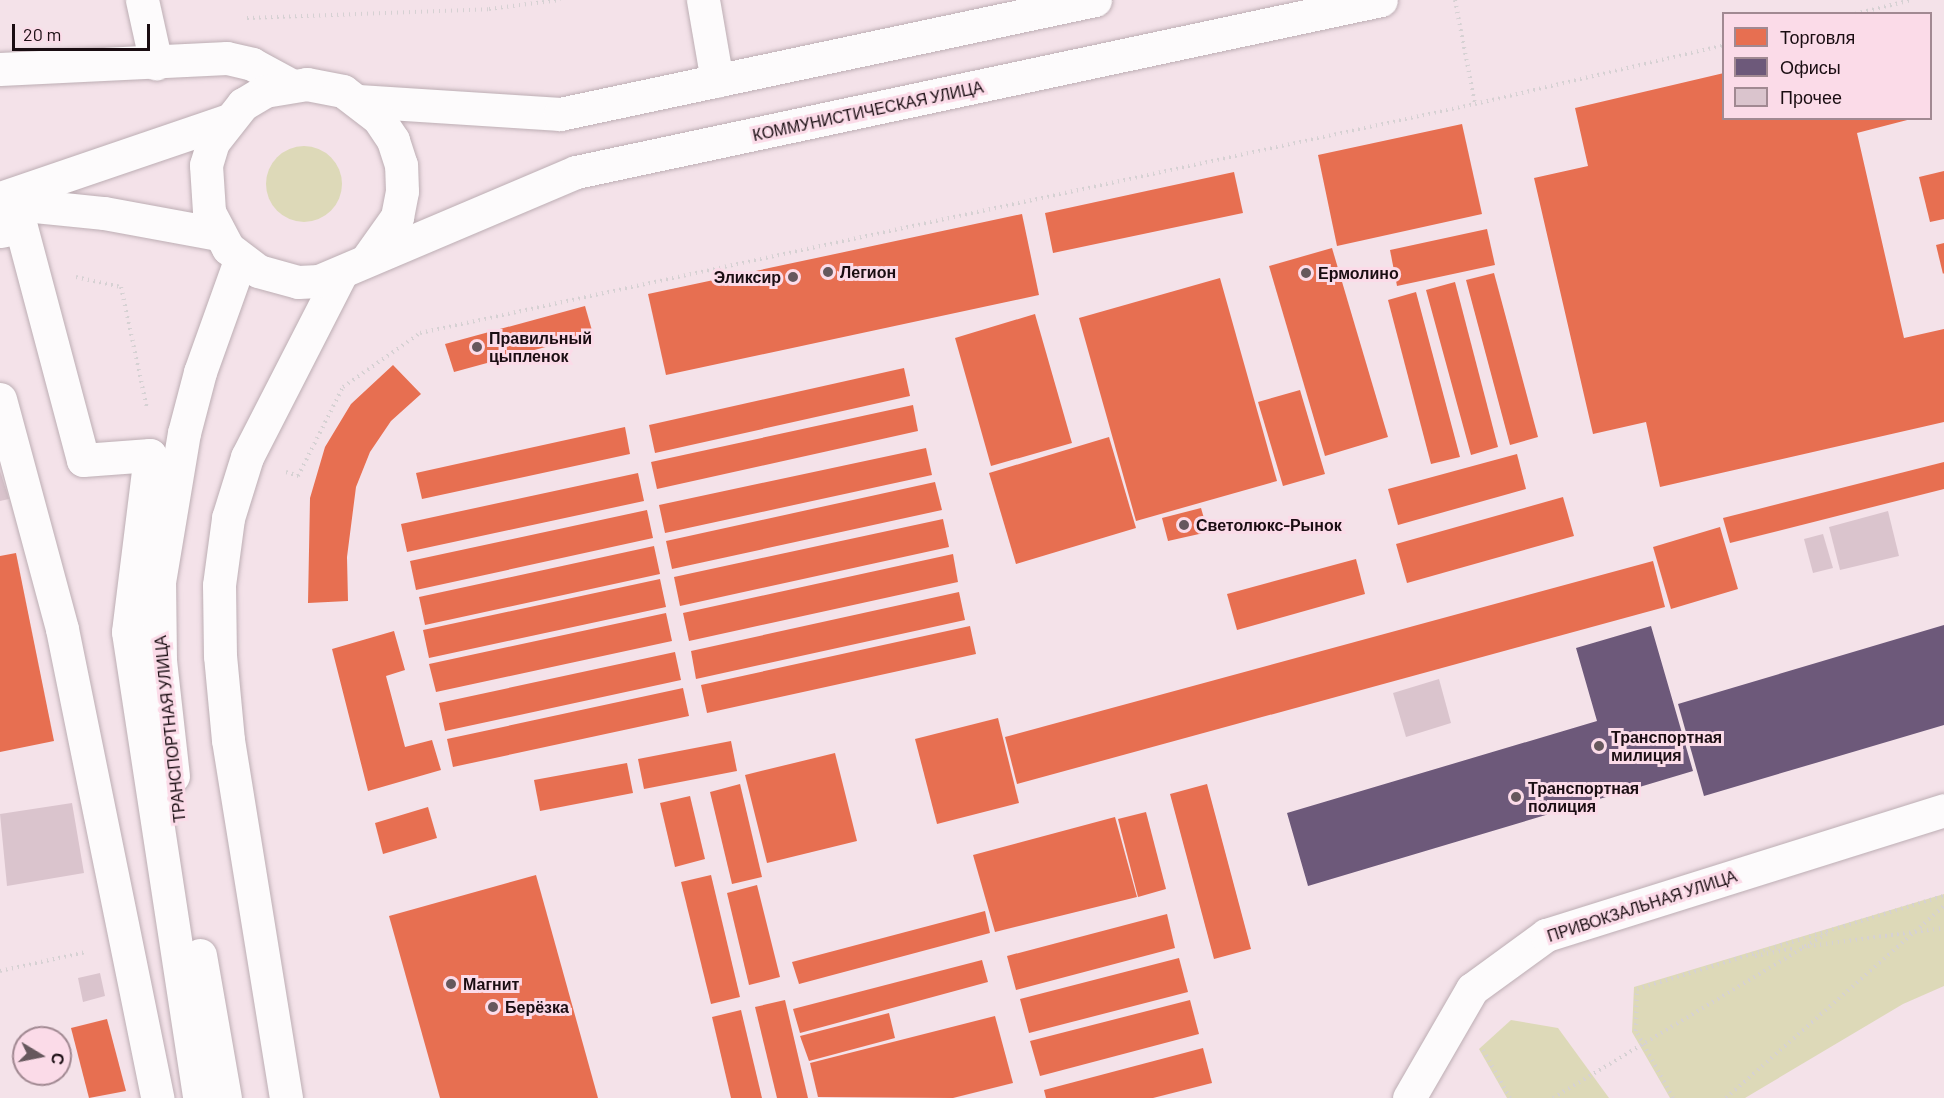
<!DOCTYPE html>
<meta charset="utf-8">
<style>
body{margin:0}
#map{position:relative;width:1944px;height:1098px;overflow:hidden;background:#f4e2e9;font-family:Barlow,sans-serif}
div>[style]{position:absolute}
[style*='--x']{left:calc(var(--x)*1px);top:calc(var(--y)*1px);width:calc(var(--w)*1px);rotate:calc(var(--a)*1deg)}
.green>*{inset:0;background:#ddd9b8}
.round{border-radius:50%}
.shops>*{inset:0;background:#e76f51}
.offices>*{inset:0;background:#6d597a}
.building>*{inset:0;background:#dac4cd}
.path>*{height:4px;margin-top:-2px;transform-origin:0;background:repeating-linear-gradient(90deg,#d6d1d3 0 1.5px,transparent 0 6px)}
.roads{filter:drop-shadow(0 0 2px #bdaeb4) drop-shadow(0 0 2px #bdaeb4)}
.minor>*{height:33px;margin:-16.5px;padding:0 16.5px;transform-origin:16.5px;border-radius:16.5px;background:#fdfbfc}
.major>*{height:33px;margin:-16.5px;padding:0 16.5px;transform-origin:16.5px;border-radius:16.5px;background:#fdfbfc}
.dots>*{width:16px;height:16px;translate:-50% -50%;box-sizing:border-box;border:3px solid #fbdbe8;border-radius:50%}
span{translate:-50% -50%;white-space:nowrap;text-align:center;line-height:1.15;-webkit-text-stroke:6px #fbdbe8;paint-order:stroke}
.street-label{font-size:16px;color:#1a0d12}
.poi-label{font-size:16px;color:#1a0d12;font-weight:700}
.left{translate:0 -50%;text-align:left}
.right{translate:-100% -50%;text-align:right}
.legend{position:absolute;left:1722px;top:12px;width:210px;height:108px;box-sizing:border-box;background:#fbdbe8;border:2px solid #a18992;margin:0;padding:8px 10px;list-style:none;font-size:18px;color:#1a0d12}
.legend li{display:flex;align-items:center;gap:12px;height:30px}
.legend b{width:30px;border:2px solid #a18992}
.north{position:absolute;left:12px;top:1026px;width:60px;height:60px;box-sizing:border-box;background:#fbdbe8;border:2px solid #a18992;border-radius:50%;rotate:100deg;font-size:16px;font-weight:700;line-height:24px;text-align:center;color:#1a0d12}
.north::after{content:'';display:block;margin:auto;width:21px;height:27px;background:#66585d;clip-path:polygon(50% 0,100% 100%,50% 72%,0 100%)}
.scale{position:absolute;left:12px;top:24px;width:138px;height:27px;box-sizing:border-box;border:3px solid #1a0d12;border-top:0;padding-left:8px;font-size:18px;line-height:21px;white-space:nowrap;color:#1a0d12;-webkit-text-stroke:4px #fbdbe8;paint-order:stroke}
</style>
<div id="map">
<div class="green">
<div class="round" style="left:266px;top:146px;width:76px;height:76px"></div>
<div style="clip-path:polygon(1944px 894px,1944px 986px,1903px 1004px,1745px 1098px,1670px 1098px,1632px 1032px,1634px 987px)"></div>
<div style="clip-path:polygon(1511px 1020px,1558px 1028px,1609px 1098px,1507px 1098px,1479px 1049px)"></div>
</div>
<div class="shops">
<div style="clip-path:polygon(1724px 73px,1724px 118px,1915px 118px,1857px 133px,1904px 338px,1944px 329px,1944px 422px,1660px 487px,1646px 422px,1593px 434px,1534px 178px,1588px 166px,1575px 108px)"></div>
<div style="clip-path:polygon(1462px 124px,1482px 214px,1337px 246px,1318px 155px)"></div>
<div style="clip-path:polygon(1944px 171px,1944px 219px,1930px 222px,1919px 177px)"></div>
<div style="clip-path:polygon(1234px 172px,1243px 213px,1053px 253px,1045px 213px)"></div>
<div style="clip-path:polygon(1022px 214px,1039px 295px,666px 375px,648px 294px)"></div>
<div style="clip-path:polygon(1487px 229px,1495px 265px,1397px 286px,1390px 250px)"></div>
<div style="clip-path:polygon(1944px 243px,1944px 273px,1943px 274px,1936px 245px)"></div>
<div style="clip-path:polygon(1332px 248px,1388px 437px,1325px 456px,1269px 266px)"></div>
<div style="clip-path:polygon(1494px 273px,1538px 437px,1510px 445px,1466px 280px)"></div>
<div style="clip-path:polygon(1220px 278px,1277px 481px,1136px 521px,1079px 318px)"></div>
<div style="clip-path:polygon(1455px 282px,1498px 447px,1471px 455px,1426px 290px)"></div>
<div style="clip-path:polygon(1416px 292px,1460px 457px,1431px 464px,1388px 300px)"></div>
<div style="clip-path:polygon(585px 306px,593px 334px,454px 372px,445px 344px)"></div>
<div style="clip-path:polygon(1035px 314px,1072px 443px,991px 466px,955px 338px)"></div>
<div style="clip-path:polygon(393px 365px,421px 394px,391px 421px,370px 452px,356px 487px,347px 557px,348px 601px,308px 603px,310px 498px,325px 447px,351px 404px)"></div>
<div style="clip-path:polygon(904px 368px,910px 396px,655px 453px,649px 425px)"></div>
<div style="clip-path:polygon(1300px 390px,1325px 474px,1283px 486px,1258px 402px)"></div>
<div style="clip-path:polygon(913px 405px,918px 431px,657px 489px,651px 462px)"></div>
<div style="clip-path:polygon(625px 427px,630px 454px,422px 499px,416px 473px)"></div>
<div style="clip-path:polygon(1109px 437px,1136px 528px,1016px 564px,989px 473px)"></div>
<div style="clip-path:polygon(926px 448px,932px 475px,665px 533px,659px 505px)"></div>
<div style="clip-path:polygon(1517px 454px,1526px 489px,1398px 525px,1388px 489px)"></div>
<div style="clip-path:polygon(1944px 462px,1944px 489px,1730px 543px,1723px 518px)"></div>
<div style="clip-path:polygon(638px 473px,644px 501px,407px 552px,401px 524px)"></div>
<div style="clip-path:polygon(935px 482px,942px 510px,672px 569px,666px 541px)"></div>
<div style="clip-path:polygon(1563px 497px,1574px 536px,1407px 583px,1396px 544px)"></div>
<div style="clip-path:polygon(1201px 508px,1208px 532px,1168px 541px,1162px 518px)"></div>
<div style="clip-path:polygon(647px 510px,653px 538px,416px 590px,410px 561px)"></div>
<div style="clip-path:polygon(943px 519px,949px 547px,680px 606px,674px 577px)"></div>
<div style="clip-path:polygon(1720px 527px,1738px 589px,1671px 609px,1653px 547px)"></div>
<div style="clip-path:polygon(654px 546px,660px 574px,425px 625px,419px 597px)"></div>
<div style="clip-path:polygon(16px 553px,54px 741px,0 752px,0 556px)"></div>
<div style="clip-path:polygon(953px 554px,958px 582px,689px 641px,683px 613px)"></div>
<div style="clip-path:polygon(1356px 559px,1365px 594px,1237px 630px,1227px 594px)"></div>
<div style="clip-path:polygon(1653px 561px,1665px 607px,1017px 784px,1005px 737px)"></div>
<div style="clip-path:polygon(660px 579px,666px 607px,429px 658px,423px 630px)"></div>
<div style="clip-path:polygon(959px 592px,965px 620px,696px 679px,691px 651px)"></div>
<div style="clip-path:polygon(666px 613px,672px 641px,436px 692px,429px 664px)"></div>
<div style="clip-path:polygon(970px 626px,976px 654px,707px 713px,701px 685px)"></div>
<div style="clip-path:polygon(394px 631px,405px 670px,386px 676px,405px 747px,432px 740px,441px 770px,368px 791px,332px 649px)"></div>
<div style="clip-path:polygon(675px 652px,681px 680px,445px 731px,439px 703px)"></div>
<div style="clip-path:polygon(683px 688px,689px 716px,453px 767px,447px 739px)"></div>
<div style="clip-path:polygon(998px 718px,1019px 803px,937px 824px,915px 739px)"></div>
<div style="clip-path:polygon(731px 741px,737px 771px,644px 789px,638px 759px)"></div>
<div style="clip-path:polygon(835px 753px,857px 841px,767px 863px,745px 775px)"></div>
<div style="clip-path:polygon(627px 763px,633px 793px,540px 811px,534px 780px)"></div>
<div style="clip-path:polygon(740px 784px,762px 877px,732px 884px,710px 792px)"></div>
<div style="clip-path:polygon(1207px 784px,1251px 949px,1214px 959px,1170px 794px)"></div>
<div style="clip-path:polygon(690px 796px,705px 859px,675px 867px,660px 803px)"></div>
<div style="clip-path:polygon(428px 807px,437px 838px,383px 854px,375px 823px)"></div>
<div style="clip-path:polygon(1146px 812px,1166px 889px,1138px 897px,1118px 819px)"></div>
<div style="clip-path:polygon(1115px 817px,1137px 897px,995px 932px,973px 855px)"></div>
<div style="clip-path:polygon(536px 875px,598px 1098px,440px 1098px,389px 916px)"></div>
<div style="clip-path:polygon(711px 875px,740px 997px,711px 1004px,681px 882px)"></div>
<div style="clip-path:polygon(757px 885px,780px 977px,749px 985px,727px 893px)"></div>
<div style="clip-path:polygon(985px 911px,990px 933px,799px 984px,792px 962px)"></div>
<div style="clip-path:polygon(1167px 914px,1175px 948px,1016px 990px,1007px 956px)"></div>
<div style="clip-path:polygon(1179px 958px,1188px 992px,1029px 1033px,1020px 999px)"></div>
<div style="clip-path:polygon(982px 960px,988px 982px,800px 1033px,793px 1009px)"></div>
<div style="clip-path:polygon(785px 1000px,808px 1098px,777px 1098px,755px 1007px)"></div>
<div style="clip-path:polygon(1190px 1000px,1199px 1034px,1040px 1076px,1030px 1041px)"></div>
<div style="clip-path:polygon(741px 1010px,762px 1098px,731px 1098px,712px 1017px)"></div>
<div style="clip-path:polygon(889px 1013px,895px 1038px,809px 1061px,800px 1036px)"></div>
<div style="clip-path:polygon(995px 1016px,1013px 1083px,953px 1098px,818px 1097px,810px 1063px)"></div>
<div style="clip-path:polygon(107px 1019px,126px 1091px,89px 1098px,71px 1028px)"></div>
<div style="clip-path:polygon(1203px 1048px,1212px 1083px,1153px 1098px,1046px 1098px,1044px 1090px)"></div>
</div>
<div class="offices">
<div style="clip-path:polygon(1944px 625px,1944px 725px,1704px 796px,1678px 704px)"></div>
<div style="clip-path:polygon(1651px 626px,1693px 771px,1308px 886px,1287px 813px,1597px 721px,1576px 648px)"></div>
</div>
<div class="building">
<div style="clip-path:polygon(0 471px,9px 499px,0 501px)"></div>
<div style="clip-path:polygon(1888px 511px,1899px 556px,1840px 570px,1829px 527px)"></div>
<div style="clip-path:polygon(1823px 534px,1833px 568px,1813px 573px,1804px 539px)"></div>
<div style="clip-path:polygon(1439px 679px,1451px 723px,1406px 737px,1393px 693px)"></div>
<div style="clip-path:polygon(72px 803px,84px 873px,7px 886px,0 814px)"></div>
<div style="clip-path:polygon(100px 973px,105px 996px,83px 1002px,78px 978px)"></div>
</div>
<div class="path">
<div style="--x:1455;--y:0;--w:106;--a:79.1"></div>
<div style="--x:1855;--y:14;--w:58;--a:-14"></div>
<div style="--x:247;--y:18;--w:242;--a:-2.1"></div>
<div style="--x:489;--y:9;--w:72;--a:-7.2"></div>
<div style="--x:76;--y:277;--w:46;--a:12.5"></div>
<div style="--x:121;--y:287;--w:124;--a:77.9"></div>
<div style="--x:286;--y:472;--w:13;--a:18"></div>
<div style="--x:298;--y:476;--w:100;--a:-63.2"></div>
<div style="--x:343;--y:387;--w:94;--a:-35"></div>
<div style="--x:420;--y:333;--w:1080;--a:-12.25"></div>
<div style="--x:1475;--y:104;--w:256;--a:-13.3"></div>
<div style="--x:1802;--y:947;--w:143;--a:-7.6"></div>
<div style="--x:1755;--y:956;--w:41;--a:-11.3"></div>
<div style="--x:0;--y:971;--w:88;--a:-12.5"></div>
<div style="--x:1483;--y:1050;--w:55;--a:60.6"></div>
<div style="--x:1553;--y:1098;--w:321;--a:-31"></div>
<div style="--x:1673;--y:1098;--w:77;--a:-118.9"></div>
<div style="--x:1636;--y:1031;--w:42;--a:-88.6"></div>
<div style="--x:1637;--y:989;--w:321;--a:-16.9"></div>
<div style="--x:1726;--y:1098;--w:290;--a:-41.4"></div>
</div>
<div class="roads">
<div class="minor">
<div style="--x:142;--y:0;--w:65;--a:77.5"></div>
<div style="--x:703;--y:0;--w:82;--a:80.2"></div>
<div style="--x:0;--y:69;--w:227;--a:-2.8"></div>
<div style="--x:227;--y:58;--w:26;--a:13"></div>
<div style="--x:252;--y:64;--w:42;--a:28.4"></div>
<div style="--x:0;--y:231;--w:21;--a:-11"></div>
<div style="--x:21;--y:227;--w:241;--a:75.1"></div>
<div style="--x:83;--y:460;--w:67;--a:-4.3"></div>
<div style="--x:150;--y:455;--w:178;--a:97.1"></div>
<div style="--x:128;--y:632;--w:471;--a:81.3"></div>
<div style="--x:0;--y:399;--w:238;--a:74.9"></div>
<div style="--x:62;--y:629;--w:479;--a:78.5"></div>
<div style="--x:173;--y:776;--w:117;--a:-96.4"></div>
<div style="--x:160;--y:660;--w:78;--a:-90.7"></div>
<div style="--x:159;--y:582;--w:151;--a:-80.5"></div>
<div style="--x:184;--y:433;--w:63;--a:-75.3"></div>
<div style="--x:200;--y:372;--w:119;--a:-70.3"></div>
<div style="--x:200;--y:955;--w:145;--a:80.1"></div>
<div style="--x:286;--y:1098;--w:363;--a:-99.2"></div>
<div style="--x:228;--y:740;--w:84;--a:-95.4"></div>
<div style="--x:220;--y:656;--w:71;--a:-90.8"></div>
<div style="--x:219;--y:585;--w:68;--a:-82.3"></div>
<div style="--x:228;--y:518;--w:64;--a:-72.7"></div>
<div style="--x:247;--y:457;--w:204;--a:-62.9"></div>
<div style="--x:1409;--y:1098;--w:126;--a:-60"></div>
<div style="--x:1472;--y:989;--w:92;--a:-36.1"></div>
<div style="--x:1546;--y:935;--w:417;--a:-17.4"></div>
</div>
<div class="major">
<div style="--x:359;--y:101;--w:201;--a:3.7"></div>
<div style="--x:560;--y:114;--w:547;--a:-12.03"></div>
<div style="--x:0;--y:198;--w:239;--a:-18.8"></div>
<div style="--x:5;--y:203;--w:100;--a:5.8"></div>
<div style="--x:104;--y:213;--w:116;--a:10.4"></div>
<div style="--x:367;--y:259;--w:52;--a:-54.5"></div>
<div style="--x:397;--y:217;--w:26;--a:-79"></div>
<div style="--x:402;--y:191;--w:26;--a:-92"></div>
<div style="--x:401;--y:165;--w:26;--a:-108"></div>
<div style="--x:393;--y:140;--w:27;--a:-124"></div>
<div style="--x:378;--y:118;--w:44;--a:-142.4"></div>
<div style="--x:343;--y:91;--w:37;--a:-169"></div>
<div style="--x:307;--y:84;--w:43;--a:170.5"></div>
<div style="--x:265;--y:91;--w:26;--a:149"></div>
<div style="--x:243;--y:104;--w:48;--a:128.3"></div>
<div style="--x:213;--y:142;--w:24;--a:107"></div>
<div style="--x:206;--y:165;--w:47;--a:86.3"></div>
<div style="--x:209;--y:212;--w:41;--a:62.2"></div>
<div style="--x:228;--y:248;--w:38;--a:37"></div>
<div style="--x:258;--y:271;--w:41;--a:15.4"></div>
<div style="--x:298;--y:282;--w:21;--a:-3"></div>
<div style="--x:319;--y:281;--w:279;--a:-23"></div>
<div style="--x:576;--y:172;--w:823;--a:-12.06"></div>
</div>
</div>
<div class="dots">
<div style="left:828px;top:272px;background:#66585d"></div>
<div style="left:1306px;top:273px;background:#66585d"></div>
<div style="left:793px;top:277px;background:#66585d"></div>
<div style="left:477px;top:347px;background:#66585d"></div>
<div style="left:1184px;top:525px;background:#66585d"></div>
<div style="left:1599px;top:746px;background:#66585d"></div>
<div style="left:1516px;top:797px;background:#66585d"></div>
<div style="left:451px;top:984px;background:#66585d"></div>
<div style="left:493px;top:1007px;background:#66585d"></div>
</div>
<div class="street-label">
<span style="left:868px;top:111px;rotate:-12deg">КОММУНИСТИЧЕСКАЯ УЛИЦА</span>
<span style="left:170px;top:729px;rotate:-96deg">ТРАНСПОРТНАЯ УЛИЦА</span>
<span style="left:1642px;top:906px;rotate:-18deg">ПРИВОКЗАЛЬНАЯ УЛИЦА</span>
</div>
<div class="poi-label">
<span class="left" style="left:840px;top:272px">Легион</span>
<span class="left" style="left:1318px;top:273px">Ермолино</span>
<span class="right" style="left:781px;top:277px">Эликсир</span>
<span class="left" style="left:489px;top:347px">Правильный<br>цыпленок</span>
<span class="left" style="left:1196px;top:525px">Светолюкс-Рынок</span>
<span class="left" style="left:1611px;top:746px">Транспортная<br>милиция</span>
<span class="left" style="left:1528px;top:797px">Транспортная<br>полиция</span>
<span class="left" style="left:463px;top:984px">Магнит</span>
<span class="left" style="left:505px;top:1007px">Берёзка</span>
</div>
<ul class="legend">
<li><b style="height:16px;background:#e76f51"></b>Торговля</li>
<li><b style="height:16px;background:#6d597a"></b>Офисы</li>
<li><b style="height:16px;background:#dac4cd"></b>Прочее</li>
</ul>
<div class="north">С</div>
<div class="scale">20 m</div>
</div>
